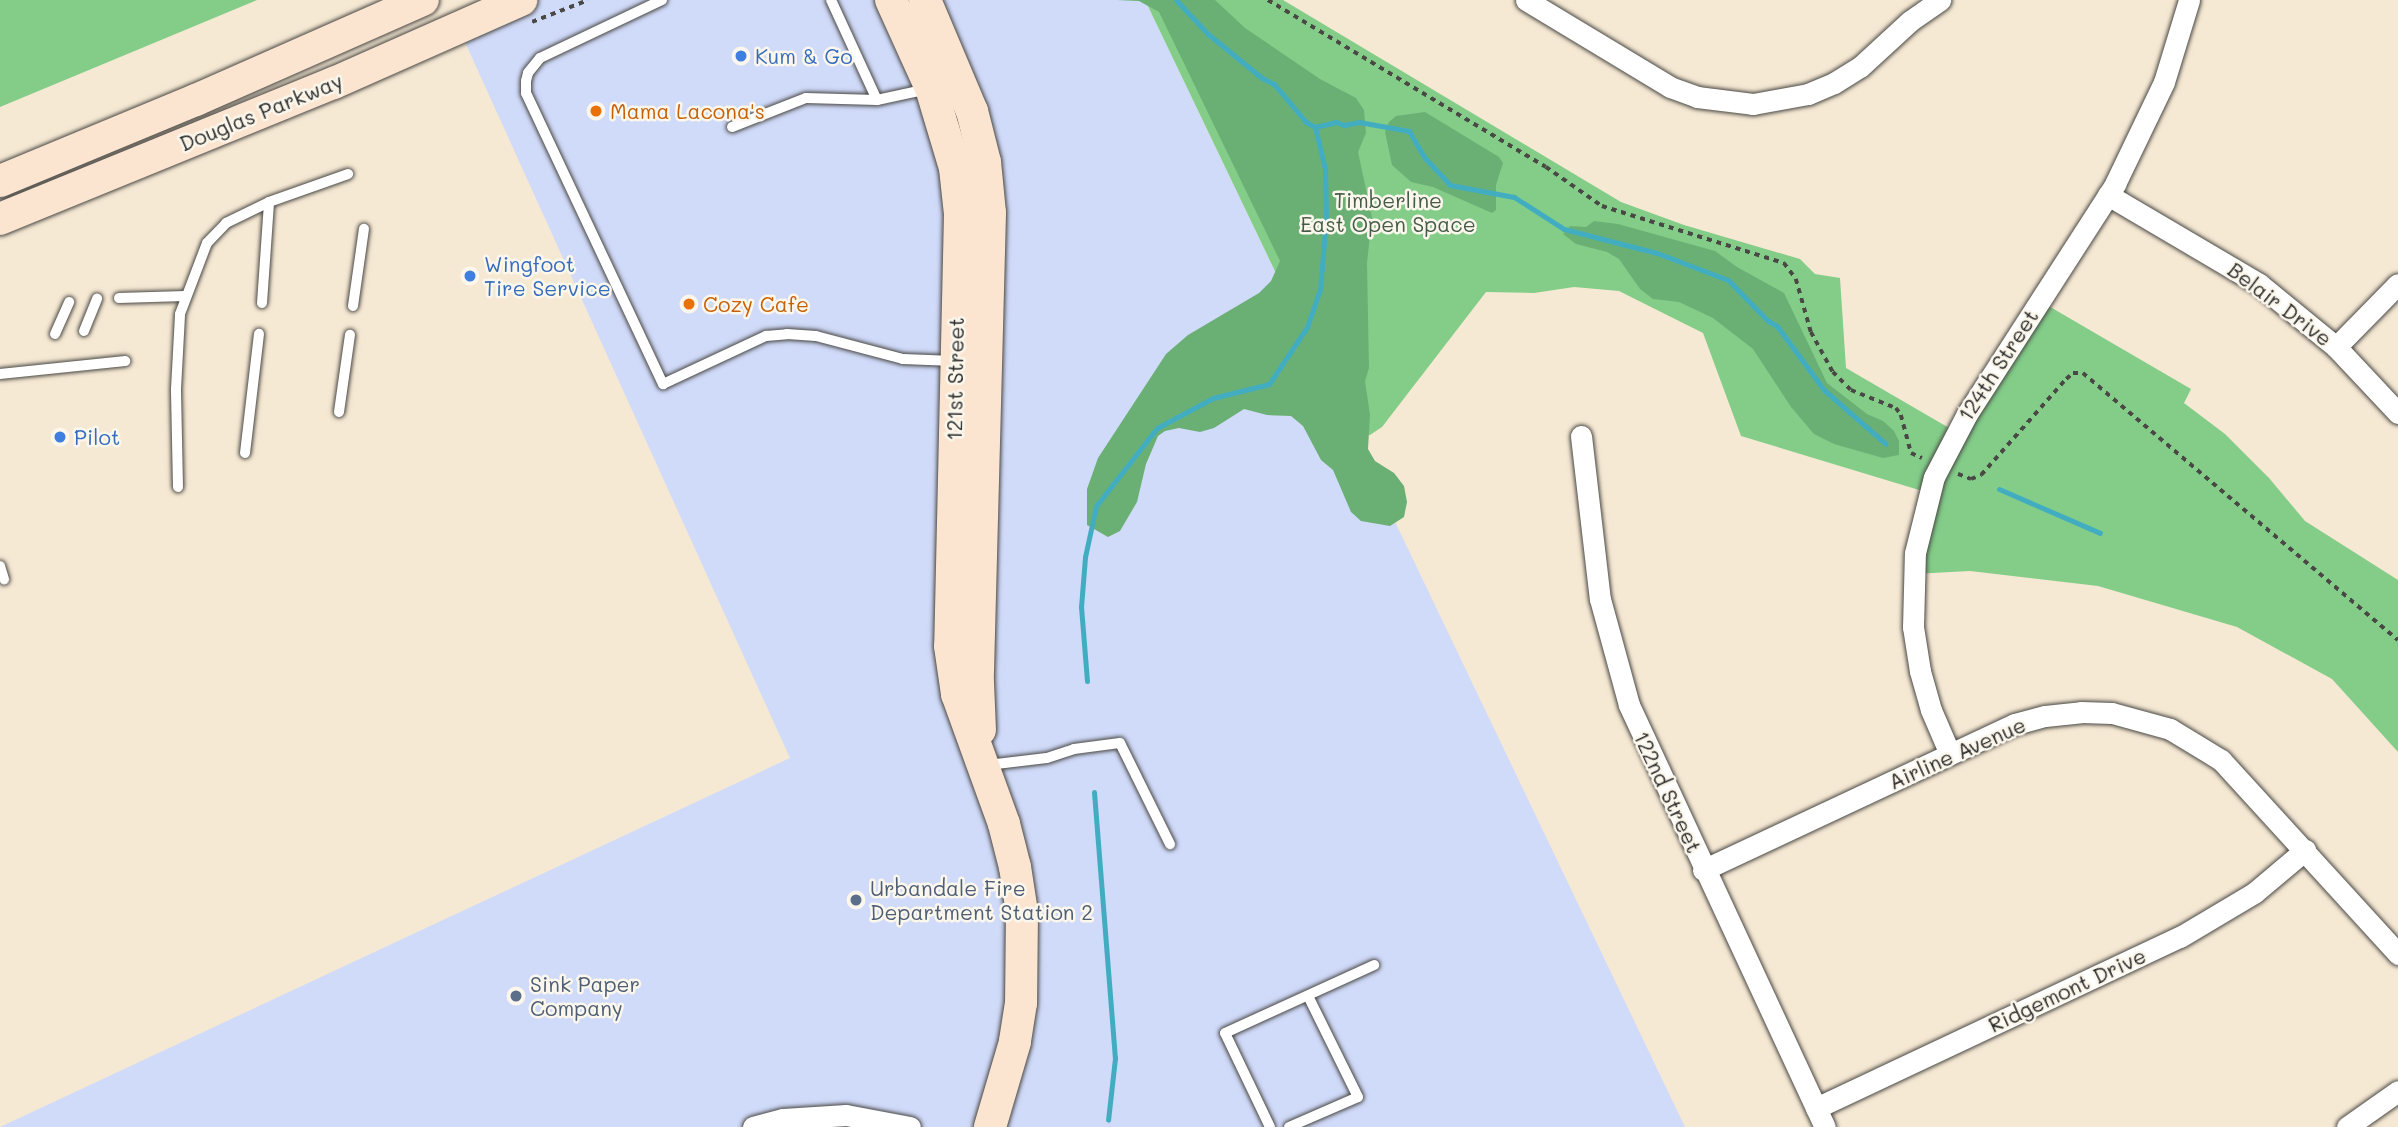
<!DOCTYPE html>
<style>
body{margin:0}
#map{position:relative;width:2398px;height:1127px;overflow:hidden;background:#f6e9d4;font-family:Mali,sans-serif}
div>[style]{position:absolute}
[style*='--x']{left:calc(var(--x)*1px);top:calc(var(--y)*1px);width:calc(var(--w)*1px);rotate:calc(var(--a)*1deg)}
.built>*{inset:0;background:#d0daf9}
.green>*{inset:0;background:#83cd89}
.forest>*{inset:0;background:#6ab075}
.stream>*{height:5px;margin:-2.5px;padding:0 2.5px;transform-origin:2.5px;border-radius:2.5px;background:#42adc1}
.path>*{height:3.5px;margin-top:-1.75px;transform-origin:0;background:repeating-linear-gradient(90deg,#494844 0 5px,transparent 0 10px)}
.roads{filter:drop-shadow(0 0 2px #494844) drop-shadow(0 0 2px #494844)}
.lane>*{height:10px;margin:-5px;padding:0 5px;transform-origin:5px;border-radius:5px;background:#fff}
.street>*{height:21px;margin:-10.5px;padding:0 10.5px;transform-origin:10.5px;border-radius:10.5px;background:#fff}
.secondary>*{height:32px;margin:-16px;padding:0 16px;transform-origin:16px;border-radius:16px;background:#fce5d0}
.dots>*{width:19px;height:19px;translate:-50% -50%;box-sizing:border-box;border:4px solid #fbf7ec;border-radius:50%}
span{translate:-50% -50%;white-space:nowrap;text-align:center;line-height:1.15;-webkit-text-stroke:5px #fbf7ec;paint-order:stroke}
.shop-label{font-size:21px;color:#366cbe}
.left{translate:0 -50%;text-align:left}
.food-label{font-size:21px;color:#c56008}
.street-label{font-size:21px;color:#2b2b2b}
.park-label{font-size:21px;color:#455c47}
.service-label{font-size:21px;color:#4e5e75}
</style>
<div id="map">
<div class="built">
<div style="clip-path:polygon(521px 0,1145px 0,1685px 1127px,0 1127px,790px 758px,459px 29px)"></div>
</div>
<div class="green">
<div style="clip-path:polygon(0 0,257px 0,0 107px)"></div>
<div style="clip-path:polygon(1145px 0,1283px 0,1621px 202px,1684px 225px,1800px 259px,1815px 274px,1840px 278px,1846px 368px,1956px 432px,2040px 301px,2191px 389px,2184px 403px,2225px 434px,2269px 478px,2305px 521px,2398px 580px,2398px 752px,2332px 679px,2237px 627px,2098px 586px,1970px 571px,1913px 574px,1929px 493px,1741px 436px,1703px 333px,1619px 291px,1574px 287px,1534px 293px,1486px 292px,1382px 427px,1370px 435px,1355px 438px)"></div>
</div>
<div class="forest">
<div style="clip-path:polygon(1117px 0,1215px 0,1245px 28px,1320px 79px,1356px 98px,1364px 110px,1366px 133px,1358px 152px,1372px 217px,1367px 263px,1369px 368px,1365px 381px,1370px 415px,1368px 449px,1375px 461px,1394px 473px,1404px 486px,1407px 502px,1404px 517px,1390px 526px,1361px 521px,1351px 512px,1333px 470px,1321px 460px,1303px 426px,1291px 416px,1267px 415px,1244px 409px,1214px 428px,1200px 432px,1179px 428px,1165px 431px,1158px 436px,1146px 464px,1137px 502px,1120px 531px,1108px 537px,1087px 525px,1087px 489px,1098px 458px,1166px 354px,1188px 335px,1259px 293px,1271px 281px,1280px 261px,1159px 12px,1139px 1px)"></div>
<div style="clip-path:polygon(1425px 112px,1499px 157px,1503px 163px,1496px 185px,1496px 210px,1492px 213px,1433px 187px,1411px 182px,1392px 165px,1385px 132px,1389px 122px,1396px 116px)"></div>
<div style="clip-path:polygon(1594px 221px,1618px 224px,1715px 251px,1737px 267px,1784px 293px,1827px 383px,1867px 414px,1883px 421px,1894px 431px,1899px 441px,1899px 455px,1883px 458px,1834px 444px,1814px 434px,1791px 407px,1753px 349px,1713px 318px,1679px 302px,1653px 299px,1640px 289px,1619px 259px,1607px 252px,1576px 244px,1563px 234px,1570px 226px,1586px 227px)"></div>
</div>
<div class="stream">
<div style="--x:1176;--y:0;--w:47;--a:46.7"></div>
<div style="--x:1208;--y:34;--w:70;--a:39.2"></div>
<div style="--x:1262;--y:78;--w:13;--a:27"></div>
<div style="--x:1274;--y:84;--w:50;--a:49.9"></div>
<div style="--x:1306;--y:122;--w:10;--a:29"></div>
<div style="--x:1315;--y:127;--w:22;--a:-13"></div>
<div style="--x:1336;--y:122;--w:9;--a:21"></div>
<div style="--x:1344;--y:125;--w:15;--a:-11"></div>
<div style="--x:1359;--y:122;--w:51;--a:10.2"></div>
<div style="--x:1409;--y:131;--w:30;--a:60"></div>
<div style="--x:1424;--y:157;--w:38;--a:47"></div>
<div style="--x:1450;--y:185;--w:65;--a:10.6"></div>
<div style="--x:1514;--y:197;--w:59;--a:32.6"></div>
<div style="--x:1564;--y:229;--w:96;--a:14.5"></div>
<div style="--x:1657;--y:253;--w:76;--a:20.8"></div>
<div style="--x:1728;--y:280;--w:57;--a:45.7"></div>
<div style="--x:1768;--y:321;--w:10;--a:29"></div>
<div style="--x:1777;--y:326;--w:79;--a:53.7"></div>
<div style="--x:1824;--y:390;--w:82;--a:41.1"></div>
<div style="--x:1999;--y:489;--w:110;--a:23.5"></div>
<div style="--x:1087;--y:681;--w:74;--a:-94.6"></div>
<div style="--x:1081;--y:607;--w:50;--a:-85.4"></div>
<div style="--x:1085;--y:557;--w:52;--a:-77.8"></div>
<div style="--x:1096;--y:506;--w:99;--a:-52"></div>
<div style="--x:1157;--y:428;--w:64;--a:-28.2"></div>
<div style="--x:1213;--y:398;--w:58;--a:-14"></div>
<div style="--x:1269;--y:384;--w:69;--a:-56.3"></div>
<div style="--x:1307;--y:327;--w:39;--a:-71"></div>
<div style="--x:1320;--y:290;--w:71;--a:-85.2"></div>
<div style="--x:1326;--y:219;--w:50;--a:-91.1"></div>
<div style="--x:1325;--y:169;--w:43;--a:-103.4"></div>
<div style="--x:1094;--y:792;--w:267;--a:85.5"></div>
<div style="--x:1115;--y:1058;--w:62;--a:96.4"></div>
</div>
<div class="path">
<div style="--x:1268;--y:0;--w:324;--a:31"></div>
<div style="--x:1546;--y:167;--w:68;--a:34.9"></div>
<div style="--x:1602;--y:206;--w:191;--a:17.4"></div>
<div style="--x:1784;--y:263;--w:20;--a:53"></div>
<div style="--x:1796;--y:279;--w:55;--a:74.2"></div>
<div style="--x:1811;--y:332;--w:46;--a:61.2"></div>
<div style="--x:1833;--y:372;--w:25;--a:45"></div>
<div style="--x:1851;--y:390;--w:48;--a:21.8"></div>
<div style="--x:1896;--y:408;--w:9;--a:54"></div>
<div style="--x:1901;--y:415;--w:39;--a:75"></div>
<div style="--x:1911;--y:453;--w:12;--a:24"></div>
<div style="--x:532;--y:22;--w:60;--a:-21.4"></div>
<div style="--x:1958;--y:474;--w:14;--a:21"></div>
<div style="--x:1971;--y:479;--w:11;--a:-22"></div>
<div style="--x:1981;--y:475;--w:128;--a:-48.5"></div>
<div style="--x:2066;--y:379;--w:9;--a:-41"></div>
<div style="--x:2073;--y:373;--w:10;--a:0"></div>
<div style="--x:2083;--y:373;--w:413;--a:40.3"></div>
</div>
<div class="roads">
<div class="lane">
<div style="--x:662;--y:0;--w:135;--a:154.6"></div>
<div style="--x:540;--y:58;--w:19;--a:129"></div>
<div style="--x:528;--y:73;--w:8;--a:104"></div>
<div style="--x:526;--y:81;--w:12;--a:90"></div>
<div style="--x:526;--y:93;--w:322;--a:64.8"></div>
<div style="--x:663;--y:384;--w:114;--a:-25"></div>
<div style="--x:766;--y:336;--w:21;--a:-5"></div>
<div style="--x:787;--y:334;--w:29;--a:4"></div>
<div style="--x:816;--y:336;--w:90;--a:14.8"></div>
<div style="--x:903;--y:359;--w:51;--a:2.2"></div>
<div style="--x:831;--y:0;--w:110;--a:65.3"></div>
<div style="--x:732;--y:127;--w:79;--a:-21.4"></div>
<div style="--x:806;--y:98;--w:71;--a:1.6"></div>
<div style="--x:877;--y:100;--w:52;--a:-12.2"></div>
<div style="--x:119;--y:298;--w:66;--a:-1.7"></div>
<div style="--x:262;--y:303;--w:101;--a:-86"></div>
<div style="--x:353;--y:306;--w:78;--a:-81.9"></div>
<div style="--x:84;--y:331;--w:35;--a:-68"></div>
<div style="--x:55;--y:334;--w:35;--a:-66"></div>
<div style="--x:0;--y:374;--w:126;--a:-5.9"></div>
<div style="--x:339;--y:412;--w:78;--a:-81.9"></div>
<div style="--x:245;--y:453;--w:120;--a:-83.3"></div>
<div style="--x:178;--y:487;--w:98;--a:-91.2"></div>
<div style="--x:176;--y:389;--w:75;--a:-86.9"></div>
<div style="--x:180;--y:314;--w:76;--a:-69.2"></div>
<div style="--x:207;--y:243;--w:28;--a:-46"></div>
<div style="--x:226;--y:223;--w:48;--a:-26"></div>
<div style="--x:269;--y:202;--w:84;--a:-19.5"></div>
<div style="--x:0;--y:566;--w:14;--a:73"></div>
<div style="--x:988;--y:765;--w:59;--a:-6.8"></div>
<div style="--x:1047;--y:758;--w:28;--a:-18"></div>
<div style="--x:1074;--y:749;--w:46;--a:-7.4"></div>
<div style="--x:1120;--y:743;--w:113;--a:63.7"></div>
<div style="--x:1270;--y:1127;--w:104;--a:-115.6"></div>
<div style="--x:1225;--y:1033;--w:164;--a:-24.5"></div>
<div style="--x:1289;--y:1127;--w:75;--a:-23.5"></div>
<div style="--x:1358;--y:1097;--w:113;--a:-116.3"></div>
</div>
<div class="street">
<div style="--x:1526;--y:0;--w:168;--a:31.1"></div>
<div style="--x:1670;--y:87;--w:29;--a:20"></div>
<div style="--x:1697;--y:97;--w:56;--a:7.1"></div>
<div style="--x:1753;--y:104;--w:56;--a:-10.3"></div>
<div style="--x:1808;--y:94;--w:28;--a:-23"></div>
<div style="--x:1834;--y:83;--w:31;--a:-32"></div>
<div style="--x:1860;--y:67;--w:68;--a:-42.6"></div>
<div style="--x:1910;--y:21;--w:37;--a:-35"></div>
<div style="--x:2108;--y:195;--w:175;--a:30.5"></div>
<div style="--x:2259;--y:284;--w:99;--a:39.3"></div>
<div style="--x:2336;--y:347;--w:91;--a:46.8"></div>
<div style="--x:2336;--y:347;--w:88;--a:-45.5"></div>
<div style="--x:1581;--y:436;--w:164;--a:83.4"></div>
<div style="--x:1600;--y:599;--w:110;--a:74.7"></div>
<div style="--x:1629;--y:705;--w:465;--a:65.1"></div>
<div style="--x:1950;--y:754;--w:48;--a:-113.4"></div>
<div style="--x:1931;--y:710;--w:41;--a:-105.8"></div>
<div style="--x:1920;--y:671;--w:45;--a:-99"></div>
<div style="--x:1913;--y:627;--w:74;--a:-88.5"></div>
<div style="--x:1915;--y:553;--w:78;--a:-76"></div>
<div style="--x:1934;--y:477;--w:71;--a:-62.4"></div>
<div style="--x:1967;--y:414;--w:274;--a:-57.2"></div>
<div style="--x:2115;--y:184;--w:113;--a:-64.3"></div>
<div style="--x:2164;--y:82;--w:86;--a:-73"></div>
<div style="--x:1703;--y:870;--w:344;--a:-25.1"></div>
<div style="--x:2015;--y:724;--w:31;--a:-15"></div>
<div style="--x:2045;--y:716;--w:36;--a:-6"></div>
<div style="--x:2081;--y:712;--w:31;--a:2"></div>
<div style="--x:2112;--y:713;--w:60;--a:15.4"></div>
<div style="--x:2170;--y:729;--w:60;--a:31.3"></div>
<div style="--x:2221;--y:760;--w:263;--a:47.6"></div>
<div style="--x:1816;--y:1108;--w:402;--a:-25.2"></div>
<div style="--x:2180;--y:937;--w:86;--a:-30.7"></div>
<div style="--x:2254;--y:893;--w:67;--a:-40.1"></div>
<div style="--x:753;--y:1127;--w:31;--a:-15"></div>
<div style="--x:783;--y:1119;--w:63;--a:-3.6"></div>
<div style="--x:846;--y:1115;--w:65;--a:10.6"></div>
<div style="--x:2347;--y:1127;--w:62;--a:-35.2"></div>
</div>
<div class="secondary">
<div style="--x:891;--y:0;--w:97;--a:65.6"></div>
<div style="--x:931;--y:88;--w:84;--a:73.3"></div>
<div style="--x:955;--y:168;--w:46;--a:83.8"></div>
<div style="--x:960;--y:214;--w:432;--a:91.3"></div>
<div style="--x:950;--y:646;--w:49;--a:81.7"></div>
<div style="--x:957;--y:694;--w:138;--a:70.1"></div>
<div style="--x:1004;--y:824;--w:44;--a:75.7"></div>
<div style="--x:1015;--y:867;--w:46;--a:81.2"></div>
<div style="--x:1022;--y:912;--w:91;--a:90.6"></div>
<div style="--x:1021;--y:1003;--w:39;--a:99"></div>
<div style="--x:1015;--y:1042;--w:89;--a:106.4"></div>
<div style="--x:925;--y:0;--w:121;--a:67.1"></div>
<div style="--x:972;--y:111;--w:53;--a:75.7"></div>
<div style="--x:985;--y:162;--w:51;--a:84.4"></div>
<div style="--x:990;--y:213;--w:470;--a:91.5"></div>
<div style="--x:978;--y:683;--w:47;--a:87.6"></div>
<div style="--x:0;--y:181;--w:212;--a:-22.5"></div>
<div style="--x:196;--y:100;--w:248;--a:-23.8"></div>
<div style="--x:0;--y:219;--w:361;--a:-22.2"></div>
<div style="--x:334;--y:83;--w:205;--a:-23.9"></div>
</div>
</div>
<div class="dots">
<div style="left:741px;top:56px;background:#3f7fe0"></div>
<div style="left:596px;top:111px;background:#e8710a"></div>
<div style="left:470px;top:276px;background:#3f7fe0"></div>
<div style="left:689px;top:304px;background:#e8710a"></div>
<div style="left:60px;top:437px;background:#3f7fe0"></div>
<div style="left:856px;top:900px;background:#5c6f8a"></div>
<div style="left:516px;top:996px;background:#5c6f8a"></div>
</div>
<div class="shop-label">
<span class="left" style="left:755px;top:56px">Kum &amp; Go</span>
<span class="left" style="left:484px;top:276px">Wingfoot<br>Tire Service</span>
<span class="left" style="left:74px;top:437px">Pilot</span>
</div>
<div class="food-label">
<span class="left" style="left:610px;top:111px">Mama Lacona's</span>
<span class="left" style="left:703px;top:304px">Cozy Cafe</span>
</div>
<div class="street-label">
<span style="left:261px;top:112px;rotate:-22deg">Douglas Parkway</span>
<span style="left:2280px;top:304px;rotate:37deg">Belair Drive</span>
<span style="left:1998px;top:365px;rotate:-57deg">124th Street</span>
<span style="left:955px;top:379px;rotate:-89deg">121st Street</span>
<span style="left:1957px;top:753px;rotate:-24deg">Airline Avenue</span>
<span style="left:1668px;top:792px;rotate:65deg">122nd Street</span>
<span style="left:2067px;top:990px;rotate:-25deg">Ridgemont Drive</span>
</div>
<div class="park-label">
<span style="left:1388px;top:212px">Timberline<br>East Open Space</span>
</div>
<div class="service-label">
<span class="left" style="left:870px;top:900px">Urbandale Fire<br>Department Station 2</span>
<span class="left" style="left:530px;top:996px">Sink Paper<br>Company</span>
</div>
</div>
